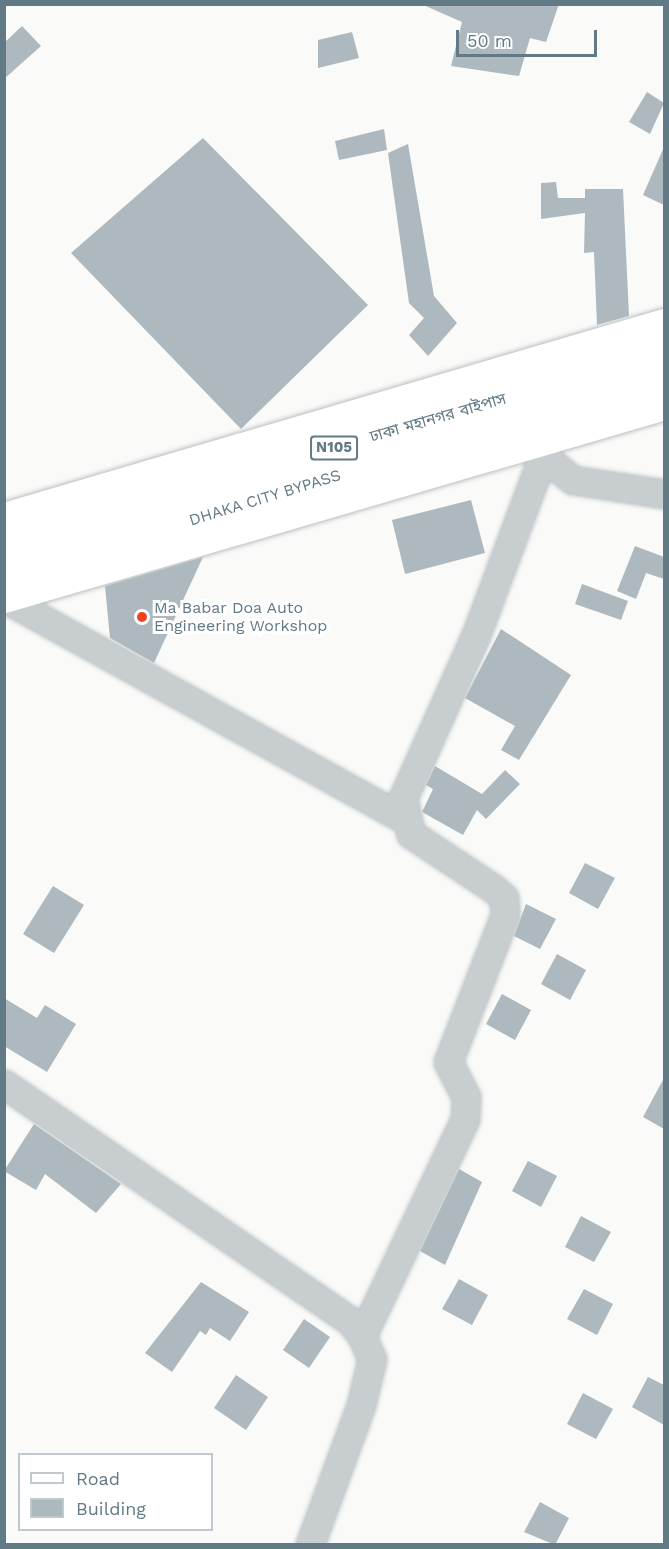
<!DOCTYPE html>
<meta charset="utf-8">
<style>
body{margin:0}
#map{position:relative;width:669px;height:1549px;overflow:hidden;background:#fafaf8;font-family:"Work Sans","Noto Sans Bengali",sans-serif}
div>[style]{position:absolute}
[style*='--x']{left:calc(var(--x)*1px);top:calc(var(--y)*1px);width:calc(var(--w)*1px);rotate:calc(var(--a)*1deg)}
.building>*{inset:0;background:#adb9be}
.roads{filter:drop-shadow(0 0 2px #bac0c3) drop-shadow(0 0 2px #bac0c3)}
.minor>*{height:27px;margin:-13.5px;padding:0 13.5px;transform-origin:13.5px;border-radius:13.5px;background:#c8cdd0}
.major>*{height:33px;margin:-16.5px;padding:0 16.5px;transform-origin:16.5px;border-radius:16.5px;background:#fff}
.highway>*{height:33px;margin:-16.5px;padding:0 16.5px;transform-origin:16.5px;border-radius:16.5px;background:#fff}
.dots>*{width:16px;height:16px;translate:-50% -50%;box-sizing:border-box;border:3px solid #fff;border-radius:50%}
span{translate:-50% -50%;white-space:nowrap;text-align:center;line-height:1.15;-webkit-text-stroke:6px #fff;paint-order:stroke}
.shield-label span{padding:2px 4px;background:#fff;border:2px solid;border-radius:4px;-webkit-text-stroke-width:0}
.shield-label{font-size:15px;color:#627986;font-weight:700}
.street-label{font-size:16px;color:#627986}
.poi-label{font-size:16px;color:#627986}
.left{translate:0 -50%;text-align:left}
.frame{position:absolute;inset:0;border:6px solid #627986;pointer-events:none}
.legend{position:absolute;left:18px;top:1453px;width:195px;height:78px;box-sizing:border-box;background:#fff;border:2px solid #c0c9cf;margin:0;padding:8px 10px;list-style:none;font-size:18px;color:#627986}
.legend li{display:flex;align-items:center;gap:12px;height:30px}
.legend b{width:30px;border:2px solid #c0c9cf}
.scale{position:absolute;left:456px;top:30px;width:141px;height:27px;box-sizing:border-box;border:3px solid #627986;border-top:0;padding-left:8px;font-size:18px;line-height:21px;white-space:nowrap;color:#627986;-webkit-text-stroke:4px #fff;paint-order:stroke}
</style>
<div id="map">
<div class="building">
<div style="clip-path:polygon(421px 4px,559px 4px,546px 42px,530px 38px,519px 76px,451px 66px,462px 22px)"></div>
<div style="clip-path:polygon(22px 26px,41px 46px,4px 79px,4px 43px)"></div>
<div style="clip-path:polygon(352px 32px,359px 58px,318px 68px,318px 40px)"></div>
<div style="clip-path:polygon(647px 92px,664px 103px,650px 134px,629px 122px)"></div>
<div style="clip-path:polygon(384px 129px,387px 150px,339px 160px,335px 141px)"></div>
<div style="clip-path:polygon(203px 138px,368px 305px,241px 429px,71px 253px)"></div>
<div style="clip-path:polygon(408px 144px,434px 296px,457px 323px,428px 356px,409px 335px,424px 318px,409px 303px,388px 153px)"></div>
<div style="clip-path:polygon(664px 147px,664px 205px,643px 195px)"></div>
<div style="clip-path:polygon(556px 182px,558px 198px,585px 198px,585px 189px,623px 189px,629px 316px,597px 325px,594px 252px,584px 253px,585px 213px,541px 219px,541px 183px)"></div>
<div style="clip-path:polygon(471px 500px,485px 553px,405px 574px,392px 520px)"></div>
<div style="clip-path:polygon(635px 546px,664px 557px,664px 579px,646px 573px,636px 599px,617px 591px)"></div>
<div style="clip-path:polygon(203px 557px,154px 663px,110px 638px,105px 586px)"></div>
<div style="clip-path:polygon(582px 584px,628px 601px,621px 620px,575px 604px)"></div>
<div style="clip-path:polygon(501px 629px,571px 675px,519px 760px,501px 750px,515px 726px,465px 698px)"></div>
<div style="clip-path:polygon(435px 766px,482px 794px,505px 770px,520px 784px,486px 819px,477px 810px,463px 835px,422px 812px,433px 789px,426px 785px)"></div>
<div style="clip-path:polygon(585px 863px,615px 878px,598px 909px,569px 893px)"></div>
<div style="clip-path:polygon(53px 886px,84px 905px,54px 953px,23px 934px)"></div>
<div style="clip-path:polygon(526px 904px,556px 919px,540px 949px,514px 936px)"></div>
<div style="clip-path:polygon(557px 954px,586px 970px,570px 1000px,541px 984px)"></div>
<div style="clip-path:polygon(502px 994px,531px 1010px,515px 1040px,486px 1024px)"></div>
<div style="clip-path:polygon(4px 998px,37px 1018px,45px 1005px,76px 1024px,47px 1072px,4px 1046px)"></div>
<div style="clip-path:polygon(664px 1078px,664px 1129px,643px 1117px)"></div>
<div style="clip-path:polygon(34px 1124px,121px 1184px,96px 1213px,45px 1174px,36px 1190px,4px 1171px)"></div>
<div style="clip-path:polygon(528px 1161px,557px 1176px,541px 1207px,512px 1191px)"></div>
<div style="clip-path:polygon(459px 1169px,482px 1182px,445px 1265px,420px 1251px)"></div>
<div style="clip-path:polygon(581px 1216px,611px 1232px,594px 1262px,565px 1247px)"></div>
<div style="clip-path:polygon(459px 1279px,488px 1295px,472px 1325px,442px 1309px)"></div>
<div style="clip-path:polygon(201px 1282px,249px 1312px,230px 1341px,210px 1328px,206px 1335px,200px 1331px,172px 1372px,145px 1353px)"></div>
<div style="clip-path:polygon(584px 1289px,613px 1304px,597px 1335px,567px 1319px)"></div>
<div style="clip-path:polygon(304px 1319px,330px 1337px,309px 1368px,283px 1350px)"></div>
<div style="clip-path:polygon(236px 1375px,268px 1397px,246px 1430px,214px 1408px)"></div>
<div style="clip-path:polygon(648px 1377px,664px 1385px,664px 1425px,632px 1407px)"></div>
<div style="clip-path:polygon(583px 1393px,613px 1409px,596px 1439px,567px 1424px)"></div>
<div style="clip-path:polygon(540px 1502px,569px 1518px,555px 1545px,524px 1532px)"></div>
</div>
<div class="roads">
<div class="minor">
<div style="--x:538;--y:441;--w:16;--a:72"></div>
<div style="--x:543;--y:456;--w:38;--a:39"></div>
<div style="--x:573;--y:480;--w:92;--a:8.7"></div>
<div style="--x:4;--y:598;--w:457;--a:28.9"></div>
<div style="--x:4;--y:1084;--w:419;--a:34.4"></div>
<div style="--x:350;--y:1321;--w:19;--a:51"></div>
<div style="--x:362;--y:1336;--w:25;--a:67"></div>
<div style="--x:372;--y:1359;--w:47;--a:103.4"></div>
<div style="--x:361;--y:1405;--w:148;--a:110.1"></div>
<div style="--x:362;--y:1336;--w:240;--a:-64.6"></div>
<div style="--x:465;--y:1119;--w:22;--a:-87"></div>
<div style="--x:466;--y:1097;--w:39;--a:-117"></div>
<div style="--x:448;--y:1062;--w:158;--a:-68.8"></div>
<div style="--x:505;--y:915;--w:17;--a:-93"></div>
<div style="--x:504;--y:898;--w:13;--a:-138"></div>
<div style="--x:494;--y:889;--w:100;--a:-146.5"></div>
<div style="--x:411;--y:834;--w:37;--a:-103"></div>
<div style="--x:403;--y:798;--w:179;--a:-65.9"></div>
<div style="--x:476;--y:635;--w:191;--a:-69.5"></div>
</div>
<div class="major">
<div style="--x:4;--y:519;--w:688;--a:-16.38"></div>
<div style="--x:4;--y:596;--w:688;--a:-16.3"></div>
</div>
<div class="highway">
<div style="--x:4;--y:547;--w:688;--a:-16.54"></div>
<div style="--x:4;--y:575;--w:688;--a:-16.38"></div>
</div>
</div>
<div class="dots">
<div style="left:142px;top:617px;background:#f3411f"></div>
</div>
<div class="shield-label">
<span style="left:334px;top:448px">N105</span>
</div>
<div class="street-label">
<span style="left:438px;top:418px;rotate:-16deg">ঢাকা মহানগর বাইপাস</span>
<span style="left:265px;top:498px;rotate:-17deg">DHAKA CITY BYPASS</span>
</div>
<div class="poi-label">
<span class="left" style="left:154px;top:617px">Ma Babar Doa Auto<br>Engineering Workshop</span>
</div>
<div class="frame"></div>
<ul class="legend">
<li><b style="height:8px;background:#fff"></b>Road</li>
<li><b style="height:16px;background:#adb9be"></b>Building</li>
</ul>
<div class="scale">50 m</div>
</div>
